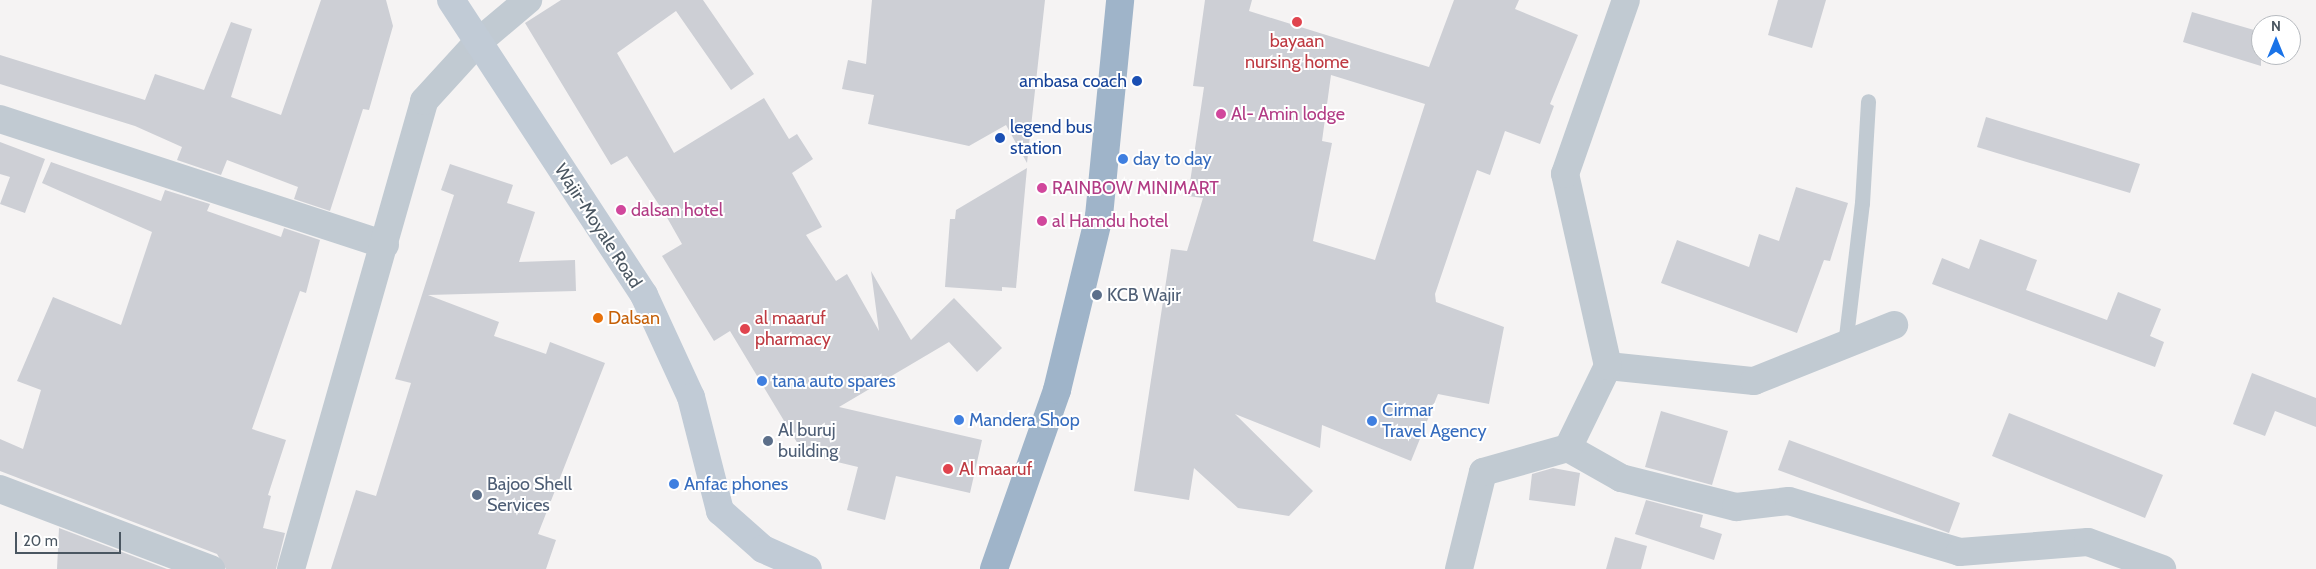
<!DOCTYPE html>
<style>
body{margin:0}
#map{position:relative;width:2316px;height:569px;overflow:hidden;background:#f5f3f3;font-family:Cabin,sans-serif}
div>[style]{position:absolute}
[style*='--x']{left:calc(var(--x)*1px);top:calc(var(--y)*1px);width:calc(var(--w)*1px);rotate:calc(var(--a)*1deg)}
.building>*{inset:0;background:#cdcfd5}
.service>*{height:15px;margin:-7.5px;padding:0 7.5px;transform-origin:7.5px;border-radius:7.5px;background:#c1cad2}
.minor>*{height:28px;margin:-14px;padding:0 14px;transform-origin:14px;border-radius:14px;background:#c1cad2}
.secondary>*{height:28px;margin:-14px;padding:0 14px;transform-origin:14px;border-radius:14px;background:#c1cbd6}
.trunk>*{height:28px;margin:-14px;padding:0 14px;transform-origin:14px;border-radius:14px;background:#9fb4c9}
.dots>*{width:14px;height:14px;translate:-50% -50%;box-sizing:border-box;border:2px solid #fff;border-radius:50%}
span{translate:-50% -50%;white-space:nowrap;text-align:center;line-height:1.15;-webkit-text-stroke:4px #fff;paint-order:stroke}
.health-label{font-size:18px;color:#be3a42}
.left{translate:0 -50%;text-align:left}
.transit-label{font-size:18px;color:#164399}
.right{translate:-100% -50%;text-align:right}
.hotel-label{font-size:18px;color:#b23c85}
.shop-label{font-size:18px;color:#366cbe}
.street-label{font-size:18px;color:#4a5661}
.service-label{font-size:18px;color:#4e5e75}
.food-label{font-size:18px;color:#c56008}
.north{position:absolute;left:2251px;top:15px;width:50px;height:50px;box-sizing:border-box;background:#fff;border:1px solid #b7bbc0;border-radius:50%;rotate:0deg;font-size:14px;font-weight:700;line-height:20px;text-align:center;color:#4a5661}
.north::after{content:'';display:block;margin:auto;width:18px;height:22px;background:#1a73e8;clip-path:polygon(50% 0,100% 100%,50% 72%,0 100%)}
.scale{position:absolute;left:15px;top:532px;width:106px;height:22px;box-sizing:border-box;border:2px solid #4a5661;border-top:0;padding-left:6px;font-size:15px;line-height:18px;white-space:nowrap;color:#4a5661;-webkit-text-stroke:4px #fff;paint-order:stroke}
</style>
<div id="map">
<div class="building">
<div style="clip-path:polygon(321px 0,386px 0,393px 26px,369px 110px,363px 109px,330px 211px,294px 199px,298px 187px,227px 160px,221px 175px,177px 160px,182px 147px,135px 126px,0 84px,0 55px,145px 100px,155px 74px,204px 90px,231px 22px,252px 29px,231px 97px,281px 115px)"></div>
<div style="clip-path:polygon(561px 0,703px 0,754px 74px,731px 90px,676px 11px,617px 53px,674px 153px,764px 98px,789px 139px,797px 134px,813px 159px,792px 173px,822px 227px,806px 235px,836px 281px,847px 274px,879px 331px,871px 271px,911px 340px,954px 298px,1002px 348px,977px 372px,949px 342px,839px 407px,982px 440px,970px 493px,896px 476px,885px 520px,847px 510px,858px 467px,804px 454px,730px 331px,714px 341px,662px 256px,682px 244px,665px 214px,627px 156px,611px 165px,525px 23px)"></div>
<div style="clip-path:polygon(872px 0,1045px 0,1027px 163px,1006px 125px,969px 146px,868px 124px,874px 95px,842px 89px,848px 60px,866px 64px)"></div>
<div style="clip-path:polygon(evenodd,1205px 0,1252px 0,1249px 11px,1429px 67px,1454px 0,1519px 0,1515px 9px,1578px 35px,1550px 104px,1554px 106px,1540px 144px,1505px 131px,1490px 175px,1477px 170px,1435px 294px,1436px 302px,1504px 327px,1489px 404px,1438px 394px,1411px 461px,1322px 425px,1320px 448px,1235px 414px,1313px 491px,1289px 516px,1238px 508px,1194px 468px,1189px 500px,1134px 491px,1171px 249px,1187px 251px,1203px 198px,1188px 196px,1204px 87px,1193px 86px,1205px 0,1331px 75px,1425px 104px,1375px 260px,1313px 241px,1332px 143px,1322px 141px,1331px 75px)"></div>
<div style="clip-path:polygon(1778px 0,1826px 0,1812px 48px,1768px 35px)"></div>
<div style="clip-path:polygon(2192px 12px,2261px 32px,2261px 66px,2183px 42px)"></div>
<div style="clip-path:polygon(1986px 117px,2140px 164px,2130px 193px,1977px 147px)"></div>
<div style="clip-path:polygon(0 142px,45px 159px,25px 213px,0 204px,10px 177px,0 174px)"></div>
<div style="clip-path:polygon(51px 162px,161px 201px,165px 190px,210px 204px,207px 211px,281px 237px,284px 228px,320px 240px,306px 293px,300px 291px,252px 429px,286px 440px,268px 495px,271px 496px,263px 528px,285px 533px,276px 569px,226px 569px,217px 554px,0 471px,0 439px,23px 449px,41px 390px,17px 381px,53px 297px,121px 325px,152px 232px,42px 183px)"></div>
<div style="clip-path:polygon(450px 164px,513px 185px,507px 203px,535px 212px,519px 262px,575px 260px,576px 291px,428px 295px,499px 322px,494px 336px,546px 354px,550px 342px,605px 363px,538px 534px,556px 540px,546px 569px,331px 569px,356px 490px,376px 496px,411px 383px,395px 379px,454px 195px,441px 190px)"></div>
<div style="clip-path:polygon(1027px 168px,1016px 288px,1002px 287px,1002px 291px,945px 287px,950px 219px,955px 219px,956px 210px)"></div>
<div style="clip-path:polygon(1796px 187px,1848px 203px,1830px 261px,1824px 260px,1797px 333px,1661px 283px,1677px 240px,1749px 267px,1759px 234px,1779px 241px)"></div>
<div style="clip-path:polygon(1980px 239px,2037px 260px,2026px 290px,2107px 320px,2118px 292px,2161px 309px,2150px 336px,2164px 342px,2155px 367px,1932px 284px,1942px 258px,1969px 269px)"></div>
<div style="clip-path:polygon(2252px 373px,2316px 398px,2316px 427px,2275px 411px,2265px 436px,2233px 424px)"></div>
<div style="clip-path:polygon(1661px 411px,1728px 431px,1712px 485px,1645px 467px)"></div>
<div style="clip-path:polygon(2009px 413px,2163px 475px,2145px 518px,1992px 456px)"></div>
<div style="clip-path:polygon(1789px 440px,1960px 503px,1949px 533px,1778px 470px)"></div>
<div style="clip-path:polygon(1553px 468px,1580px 473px,1575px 506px,1529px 500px,1532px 474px)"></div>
<div style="clip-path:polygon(1646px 500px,1703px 515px,1700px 527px,1722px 534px,1714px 560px,1635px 534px)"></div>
<div style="clip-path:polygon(59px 528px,167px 569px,57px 569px)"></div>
<div style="clip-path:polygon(1615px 537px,1647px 546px,1641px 569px,1606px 569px)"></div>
</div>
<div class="service">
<div style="--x:1845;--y:345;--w:143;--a:-83.2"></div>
<div style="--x:1862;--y:203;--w:102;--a:-86.6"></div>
</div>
<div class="minor">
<div style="--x:0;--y:119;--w:405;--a:18.1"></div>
<div style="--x:1608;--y:366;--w:147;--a:5.9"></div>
<div style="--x:1754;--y:381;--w:151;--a:-21.8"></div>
<div style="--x:1568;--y:448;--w:61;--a:29.5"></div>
<div style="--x:1621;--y:478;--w:119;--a:14.2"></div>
<div style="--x:1736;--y:507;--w:53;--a:-6.5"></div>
<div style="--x:1789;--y:501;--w:178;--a:16.6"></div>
<div style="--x:1960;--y:552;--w:128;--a:-4.5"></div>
<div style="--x:2088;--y:542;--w:79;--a:20"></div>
<div style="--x:0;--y:489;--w:226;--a:20.8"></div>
<div style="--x:291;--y:569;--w:487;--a:-74.1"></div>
<div style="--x:424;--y:101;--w:79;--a:-47.6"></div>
<div style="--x:477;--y:43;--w:67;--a:-40.1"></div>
<div style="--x:1459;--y:569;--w:100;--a:-76.1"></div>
<div style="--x:1483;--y:472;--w:88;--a:-15.8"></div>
<div style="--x:1568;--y:448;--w:91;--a:-64"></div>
<div style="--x:1608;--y:366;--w:197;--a:-102.6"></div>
<div style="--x:1565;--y:174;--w:184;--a:-70.7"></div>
</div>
<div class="secondary">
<div style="--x:451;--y:0;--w:353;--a:56.8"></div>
<div style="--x:644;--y:295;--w:112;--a:65.3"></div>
<div style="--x:691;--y:397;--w:118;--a:75.7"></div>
<div style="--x:720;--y:511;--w:57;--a:41.5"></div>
<div style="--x:763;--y:549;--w:49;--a:24"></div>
</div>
<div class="trunk">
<div style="--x:994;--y:569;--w:190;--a:-70.6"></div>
<div style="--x:1057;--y:390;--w:179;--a:-76.4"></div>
<div style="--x:1099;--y:216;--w:217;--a:-84.4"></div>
</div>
<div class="dots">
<div style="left:1297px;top:22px;background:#e0444e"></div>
<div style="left:1137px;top:81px;background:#1a4fb4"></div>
<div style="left:1221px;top:114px;background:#d1479c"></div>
<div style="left:1000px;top:138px;background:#1a4fb4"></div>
<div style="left:1123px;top:159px;background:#3f7fe0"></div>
<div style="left:1042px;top:188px;background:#d1479c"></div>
<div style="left:621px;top:210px;background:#d1479c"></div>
<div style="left:1042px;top:221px;background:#d1479c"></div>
<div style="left:1097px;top:295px;background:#5c6f8a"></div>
<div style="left:598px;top:318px;background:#e8710a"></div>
<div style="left:745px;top:329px;background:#e0444e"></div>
<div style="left:762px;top:381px;background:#3f7fe0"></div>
<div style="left:959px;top:420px;background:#3f7fe0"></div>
<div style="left:1372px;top:421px;background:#3f7fe0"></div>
<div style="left:768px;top:441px;background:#5c6f8a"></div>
<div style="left:948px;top:469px;background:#e0444e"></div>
<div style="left:674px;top:484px;background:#3f7fe0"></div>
<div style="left:477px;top:495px;background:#5c6f8a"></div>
</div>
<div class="health-label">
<span style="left:1297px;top:52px">bayaan<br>nursing home</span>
<span class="left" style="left:755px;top:329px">al maaruf<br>pharmacy</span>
<span class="left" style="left:959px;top:469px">Al maaruf</span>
</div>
<div class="transit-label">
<span class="right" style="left:1127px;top:81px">ambasa coach</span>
<span class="left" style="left:1010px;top:138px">legend bus<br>station</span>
</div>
<div class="hotel-label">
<span class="left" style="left:1231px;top:114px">Al- Amin lodge</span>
<span class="left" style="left:1052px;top:188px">RAINBOW MINIMART</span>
<span class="left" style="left:631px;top:210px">dalsan hotel</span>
<span class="left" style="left:1052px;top:221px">al Hamdu hotel</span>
</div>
<div class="shop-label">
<span class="left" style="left:1133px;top:159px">day to day</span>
<span class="left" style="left:772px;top:381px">tana auto spares</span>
<span class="left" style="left:1382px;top:421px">Cirmar<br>Travel Agency</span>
<span class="left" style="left:969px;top:420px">Mandera Shop</span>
<span class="left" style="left:684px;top:484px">Anfac phones</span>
</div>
<div class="street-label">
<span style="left:598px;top:226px;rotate:57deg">Wajir-Moyale Road</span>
</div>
<div class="service-label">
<span class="left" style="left:1107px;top:295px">KCB Wajir</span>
<span class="left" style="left:778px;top:441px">Al buruj<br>building</span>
<span class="left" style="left:487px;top:495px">Bajoo Shell<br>Services</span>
</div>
<div class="food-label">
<span class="left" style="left:608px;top:318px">Dalsan</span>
</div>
<div class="north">N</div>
<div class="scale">20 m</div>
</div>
